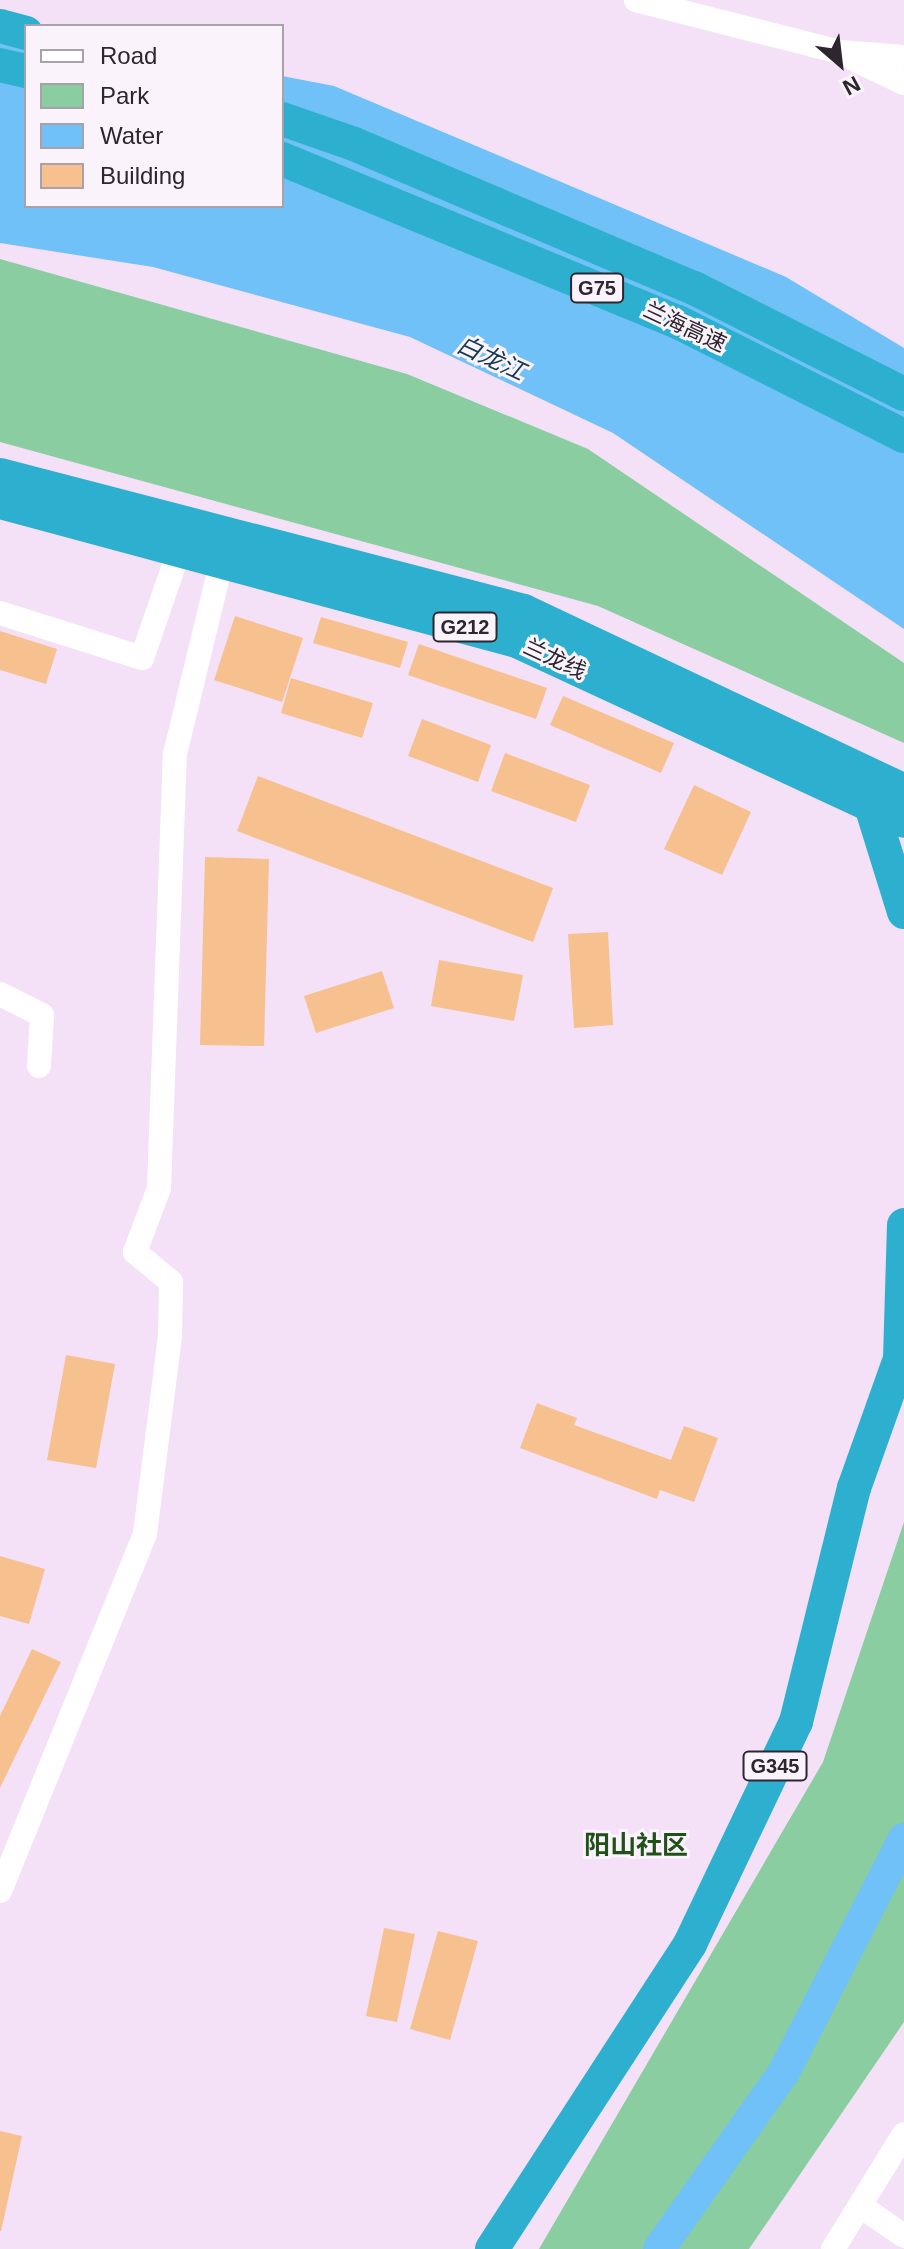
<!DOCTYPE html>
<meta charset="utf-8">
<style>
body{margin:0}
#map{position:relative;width:904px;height:2249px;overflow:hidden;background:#f4e1f8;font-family:Arial,"Noto Sans SC",sans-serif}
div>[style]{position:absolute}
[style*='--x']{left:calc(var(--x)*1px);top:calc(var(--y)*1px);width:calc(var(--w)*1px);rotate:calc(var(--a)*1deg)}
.green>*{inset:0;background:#89cda0}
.water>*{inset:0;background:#6fc1f8}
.river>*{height:32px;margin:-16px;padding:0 16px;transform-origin:16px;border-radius:16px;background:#6fc1f8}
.building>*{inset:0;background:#f7c08f}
.minor>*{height:24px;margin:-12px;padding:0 12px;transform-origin:12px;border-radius:12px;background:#fff}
.highway>*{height:34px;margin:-17px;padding:0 17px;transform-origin:17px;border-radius:17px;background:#2dafd0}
span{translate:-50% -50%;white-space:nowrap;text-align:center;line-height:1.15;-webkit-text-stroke:6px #faf3fc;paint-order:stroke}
.shield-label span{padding:2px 6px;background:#faf3fc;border:2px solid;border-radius:6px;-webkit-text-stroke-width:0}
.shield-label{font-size:20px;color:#2d262f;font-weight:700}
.street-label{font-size:22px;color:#2d262f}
.water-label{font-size:24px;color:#15394f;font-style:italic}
.quarter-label{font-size:26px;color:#215018;font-weight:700}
.legend{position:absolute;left:24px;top:24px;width:260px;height:184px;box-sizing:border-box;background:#faf3fc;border:2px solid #a8a1aa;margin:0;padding:10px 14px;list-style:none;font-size:24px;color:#2d262f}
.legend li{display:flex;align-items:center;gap:16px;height:40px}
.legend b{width:40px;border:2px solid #a8a1aa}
.north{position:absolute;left:800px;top:24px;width:80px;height:80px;-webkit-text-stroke:6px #faf3fc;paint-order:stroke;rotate:152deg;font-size:22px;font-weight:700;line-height:32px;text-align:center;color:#2d262f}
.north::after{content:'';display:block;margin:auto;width:28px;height:36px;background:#2d262f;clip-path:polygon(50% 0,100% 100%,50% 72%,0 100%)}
</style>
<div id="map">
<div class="green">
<div style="clip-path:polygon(0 259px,407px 374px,588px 449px,904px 663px,904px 743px,598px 606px,0 442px)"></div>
<div style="clip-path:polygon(904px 1522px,904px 2022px,749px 2249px,539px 2249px,823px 1762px)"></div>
</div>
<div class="water">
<div style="clip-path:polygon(0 25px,26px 29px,26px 206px,282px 206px,282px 76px,334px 86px,786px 277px,904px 348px,904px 629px,613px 433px,410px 337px,153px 267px,0 243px)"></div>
</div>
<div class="river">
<div style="--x:659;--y:2249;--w:217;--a:-54.8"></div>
<div style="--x:784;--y:2072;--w:262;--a:-62.8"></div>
</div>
<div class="building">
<div style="clip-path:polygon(235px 616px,303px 638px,282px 702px,214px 680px)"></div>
<div style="clip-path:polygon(321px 617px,408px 642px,400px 668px,313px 643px)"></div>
<div style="clip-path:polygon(0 631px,57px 649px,46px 684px,0 670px)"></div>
<div style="clip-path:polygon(419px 644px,547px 688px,536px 719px,408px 675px)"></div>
<div style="clip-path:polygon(291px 678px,373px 703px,362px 738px,281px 713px)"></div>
<div style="clip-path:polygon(563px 696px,674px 743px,661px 773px,550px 725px)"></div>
<div style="clip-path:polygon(422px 719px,491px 745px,478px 782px,408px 756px)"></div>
<div style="clip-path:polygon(505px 753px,590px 785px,576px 822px,491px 791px)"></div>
<div style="clip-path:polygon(258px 776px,553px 888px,533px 942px,237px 831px)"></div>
<div style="clip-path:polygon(694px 785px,751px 812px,722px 875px,664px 849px)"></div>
<div style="clip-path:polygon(205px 857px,269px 859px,264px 1046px,200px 1045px)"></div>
<div style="clip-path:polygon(608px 932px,613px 1025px,574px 1028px,568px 934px)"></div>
<div style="clip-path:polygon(439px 960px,523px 975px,514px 1021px,431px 1006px)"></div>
<div style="clip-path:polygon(382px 971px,394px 1008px,316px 1033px,304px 996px)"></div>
<div style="clip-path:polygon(66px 1355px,115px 1364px,96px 1468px,47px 1460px)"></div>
<div style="clip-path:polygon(537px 1403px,577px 1418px,574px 1425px,671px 1460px,684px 1426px,718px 1438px,694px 1502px,660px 1490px,657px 1499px,520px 1448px)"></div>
<div style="clip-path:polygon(0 1556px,45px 1569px,29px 1624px,0 1616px)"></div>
<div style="clip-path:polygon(32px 1649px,61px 1662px,0 1788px,0 1716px)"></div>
<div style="clip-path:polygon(384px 1928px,415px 1934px,397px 2022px,366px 2016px)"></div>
<div style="clip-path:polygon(438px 1931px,478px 1941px,450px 2040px,410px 2029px)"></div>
<div style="clip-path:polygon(0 2131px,22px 2136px,1px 2231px,0 2231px)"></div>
</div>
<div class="minor">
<div style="--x:636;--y:0;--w:211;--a:14.3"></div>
<div style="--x:840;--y:52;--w:64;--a:4.5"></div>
<div style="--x:853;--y:59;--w:56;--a:25.2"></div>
<div style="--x:0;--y:613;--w:149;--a:17.6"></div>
<div style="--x:142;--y:658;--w:129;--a:-71"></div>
<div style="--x:0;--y:994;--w:47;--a:26.6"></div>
<div style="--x:42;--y:1015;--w:51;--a:93.4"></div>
<div style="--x:0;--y:1891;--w:385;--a:-67.9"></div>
<div style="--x:145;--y:1534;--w:201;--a:-82.8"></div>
<div style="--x:170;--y:1335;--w:53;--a:-88.9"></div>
<div style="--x:171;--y:1282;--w:47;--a:-140.2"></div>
<div style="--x:135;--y:1252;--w:68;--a:-69.4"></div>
<div style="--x:159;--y:1188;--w:434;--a:-87.9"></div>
<div style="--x:175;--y:754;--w:213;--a:-76.4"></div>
<div style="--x:862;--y:2207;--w:51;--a:34.6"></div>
<div style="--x:833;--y:2249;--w:135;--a:-58.3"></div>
</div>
<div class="highway">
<div style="--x:0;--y:26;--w:27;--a:15"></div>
<div style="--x:0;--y:65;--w:27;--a:13"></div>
<div style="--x:282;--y:119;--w:76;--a:19.1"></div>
<div style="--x:354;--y:144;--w:369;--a:23"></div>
<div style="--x:694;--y:288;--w:235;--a:26.8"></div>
<div style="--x:282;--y:159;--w:428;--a:22.4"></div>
<div style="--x:678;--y:322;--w:253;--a:26.8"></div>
<div style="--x:0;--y:475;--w:541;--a:14.55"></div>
<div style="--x:524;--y:611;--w:420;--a:25.3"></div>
<div style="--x:0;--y:502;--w:535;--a:15.05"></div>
<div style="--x:517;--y:641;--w:427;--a:24.9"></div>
<div style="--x:876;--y:793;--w:16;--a:104"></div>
<div style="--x:872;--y:809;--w:108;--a:72.7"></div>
<div style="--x:492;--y:2249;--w:364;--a:-57"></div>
<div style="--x:690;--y:1944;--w:246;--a:-64.5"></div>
<div style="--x:796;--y:1722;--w:241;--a:-76.1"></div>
<div style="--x:854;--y:1488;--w:137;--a:-70.4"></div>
<div style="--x:900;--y:1359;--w:134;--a:-88.3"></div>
</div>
<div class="shield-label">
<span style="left:597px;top:288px">G75</span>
<span style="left:465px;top:627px">G212</span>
<span style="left:775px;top:1766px">G345</span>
</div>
<div class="street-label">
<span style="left:685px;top:327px;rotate:25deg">兰海高速</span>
<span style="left:555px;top:659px;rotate:25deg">兰龙线</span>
</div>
<div class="water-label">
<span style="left:491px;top:358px;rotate:25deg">白龙江</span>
</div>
<div class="quarter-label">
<span style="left:636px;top:1846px">阳山社区</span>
</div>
<ul class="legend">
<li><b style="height:10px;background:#fff"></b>Road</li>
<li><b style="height:22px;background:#89cda0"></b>Park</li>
<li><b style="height:22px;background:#6fc1f8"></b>Water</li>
<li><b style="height:22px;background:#f7c08f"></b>Building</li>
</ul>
<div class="north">N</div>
</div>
